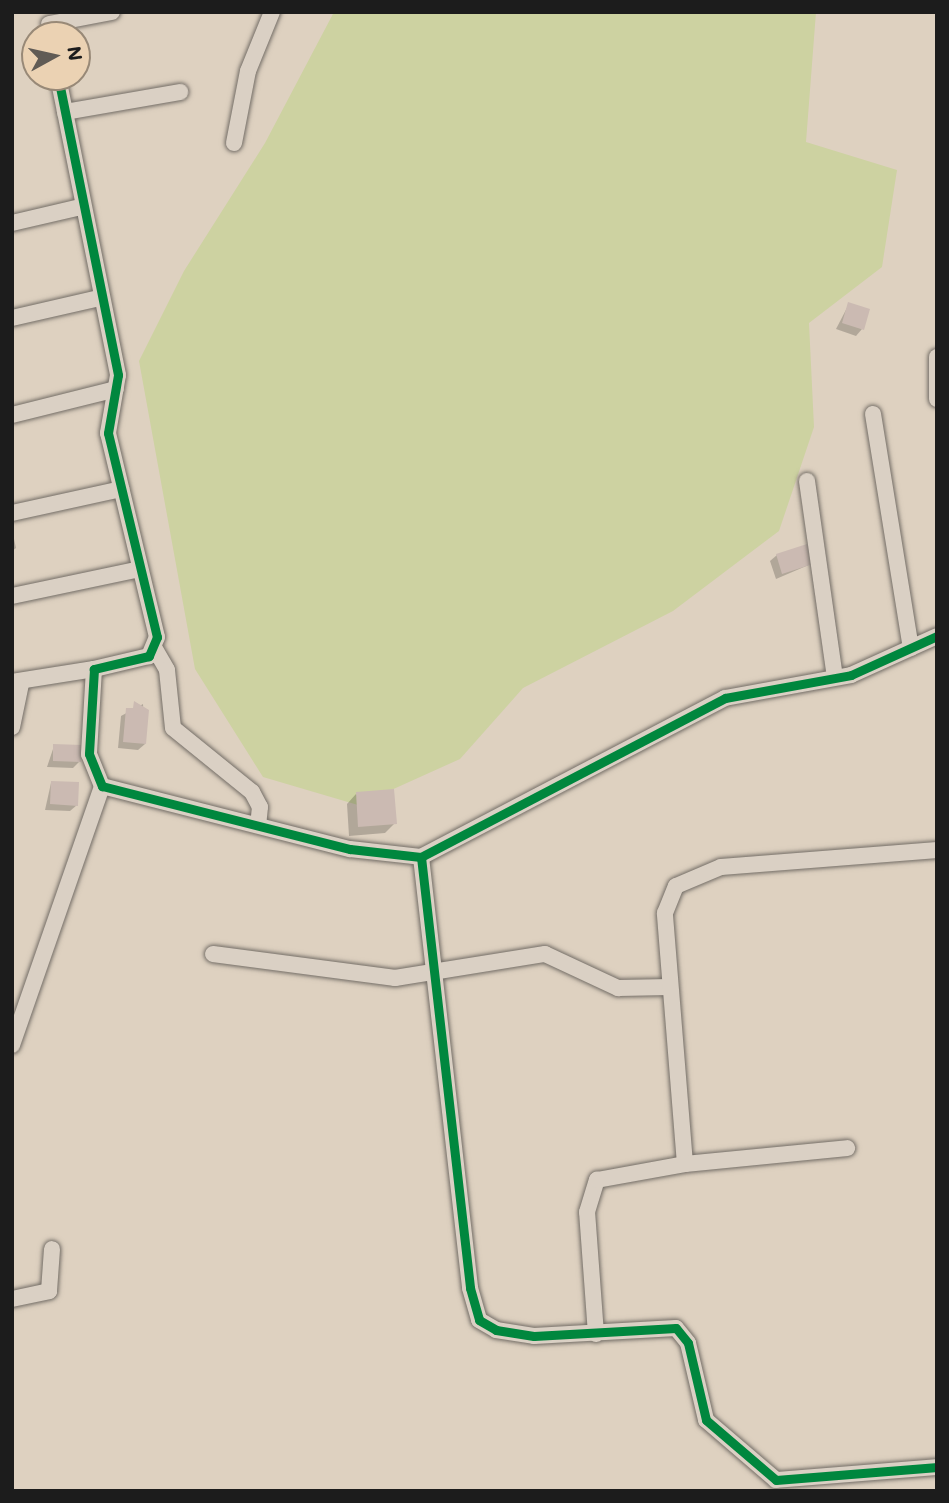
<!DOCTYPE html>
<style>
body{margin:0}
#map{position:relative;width:949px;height:1503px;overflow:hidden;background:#ded1c0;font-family:Mali,sans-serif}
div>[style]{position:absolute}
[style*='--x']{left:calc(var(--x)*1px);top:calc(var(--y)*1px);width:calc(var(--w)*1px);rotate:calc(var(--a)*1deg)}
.green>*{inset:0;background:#cdd2a1}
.shadow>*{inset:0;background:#0003}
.building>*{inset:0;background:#cbbab2}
.roads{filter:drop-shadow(0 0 2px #736d66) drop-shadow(0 0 2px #736d66)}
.street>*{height:16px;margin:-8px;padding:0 8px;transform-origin:8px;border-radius:8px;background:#dad0c4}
.cycleway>*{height:9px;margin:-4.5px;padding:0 4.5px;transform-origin:4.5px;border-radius:4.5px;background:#00873e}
span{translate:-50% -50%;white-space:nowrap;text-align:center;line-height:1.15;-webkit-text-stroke:5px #ebd2b3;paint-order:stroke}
.frame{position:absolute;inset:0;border:14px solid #1c1c1c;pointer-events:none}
.north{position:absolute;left:21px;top:21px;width:70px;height:70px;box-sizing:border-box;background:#ebd2b3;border:2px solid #988977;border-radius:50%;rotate:82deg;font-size:19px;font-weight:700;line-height:28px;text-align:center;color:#1c1c1c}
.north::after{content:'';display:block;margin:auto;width:24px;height:32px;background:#605b55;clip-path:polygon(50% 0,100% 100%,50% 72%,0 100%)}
</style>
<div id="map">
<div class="green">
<div style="clip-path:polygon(334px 12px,816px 12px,806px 142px,897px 170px,882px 267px,809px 323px,814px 427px,779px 531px,673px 611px,523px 688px,460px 759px,358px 805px,263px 777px,195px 669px,139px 361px,184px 271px,265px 143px)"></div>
</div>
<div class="shadow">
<div style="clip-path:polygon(849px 304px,862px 329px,856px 336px,836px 329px)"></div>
<div style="clip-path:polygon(12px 530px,16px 548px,12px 551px)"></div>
<div style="clip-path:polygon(777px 555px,811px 564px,776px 579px,770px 561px)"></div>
<div style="clip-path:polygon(143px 704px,145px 744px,138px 750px,118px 748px,121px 716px)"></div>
<div style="clip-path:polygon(54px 746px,79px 762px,73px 768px,47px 767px)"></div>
<div style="clip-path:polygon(51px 783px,77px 805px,70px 811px,45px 810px)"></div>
<div style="clip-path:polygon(356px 794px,395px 823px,385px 833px,349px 836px,347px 804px)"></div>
</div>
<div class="building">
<div style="clip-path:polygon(848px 302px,870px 309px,864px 330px,842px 323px)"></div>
<div style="clip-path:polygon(807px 544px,813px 564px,782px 574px,776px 554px)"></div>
<div style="clip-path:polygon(134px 701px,149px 710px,146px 744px,123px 742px,126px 708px,133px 708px)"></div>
<div style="clip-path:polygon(53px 744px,82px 745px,81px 762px,53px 761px)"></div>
<div style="clip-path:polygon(51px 781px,79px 782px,78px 806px,50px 804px)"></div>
<div style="clip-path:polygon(394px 789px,397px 824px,358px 827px,356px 792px)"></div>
</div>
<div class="roads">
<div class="street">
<div style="--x:49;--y:24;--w:64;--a:-10.8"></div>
<div style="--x:58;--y:77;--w:304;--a:78.6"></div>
<div style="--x:118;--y:375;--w:59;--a:99.8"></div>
<div style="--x:108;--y:433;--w:210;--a:76.5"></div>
<div style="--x:157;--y:637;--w:21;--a:113"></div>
<div style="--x:149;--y:656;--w:57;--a:166.7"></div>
<div style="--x:94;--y:669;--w:85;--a:93.4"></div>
<div style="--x:89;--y:754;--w:35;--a:68"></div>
<div style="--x:102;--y:786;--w:256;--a:14.3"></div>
<div style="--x:350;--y:849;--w:71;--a:6.4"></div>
<div style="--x:421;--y:857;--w:343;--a:-27.6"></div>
<div style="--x:725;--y:698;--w:128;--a:-10.3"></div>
<div style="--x:851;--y:675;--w:94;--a:-24.4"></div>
<div style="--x:65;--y:112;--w:117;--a:-9.9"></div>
<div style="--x:234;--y:143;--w:73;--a:-79"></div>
<div style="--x:248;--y:71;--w:64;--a:-67.9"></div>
<div style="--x:12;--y:223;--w:71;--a:-13.1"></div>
<div style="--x:12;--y:318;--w:89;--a:-12.9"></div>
<div style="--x:937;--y:357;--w:42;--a:90"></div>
<div style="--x:873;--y:414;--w:237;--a:80.8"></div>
<div style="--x:12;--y:415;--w:107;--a:-14"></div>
<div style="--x:807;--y:481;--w:198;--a:81.9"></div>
<div style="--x:12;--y:513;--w:112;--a:-12.4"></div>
<div style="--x:12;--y:596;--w:131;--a:-11.9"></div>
<div style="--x:155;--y:649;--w:24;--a:60"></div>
<div style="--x:167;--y:670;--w:58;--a:84.1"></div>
<div style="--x:173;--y:728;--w:102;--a:39"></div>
<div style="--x:252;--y:792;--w:17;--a:62"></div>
<div style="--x:260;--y:807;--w:18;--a:96"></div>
<div style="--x:12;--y:682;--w:83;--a:-9"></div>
<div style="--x:12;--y:727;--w:44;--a:-78.2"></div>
<div style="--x:421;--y:857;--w:434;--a:83.5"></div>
<div style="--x:470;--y:1288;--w:33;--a:74"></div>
<div style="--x:479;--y:1320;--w:20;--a:30"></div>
<div style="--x:496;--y:1330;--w:38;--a:9"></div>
<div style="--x:534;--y:1336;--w:142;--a:-3.2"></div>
<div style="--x:676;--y:1328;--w:19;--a:51"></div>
<div style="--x:688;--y:1343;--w:79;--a:76.8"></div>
<div style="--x:706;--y:1420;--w:92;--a:40.6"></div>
<div style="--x:776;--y:1480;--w:162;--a:-4.6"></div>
<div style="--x:213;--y:954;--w:184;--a:7.5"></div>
<div style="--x:395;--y:978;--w:152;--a:-9.1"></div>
<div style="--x:545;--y:954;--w:81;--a:25"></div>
<div style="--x:618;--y:988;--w:52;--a:-1.1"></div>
<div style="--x:12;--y:1045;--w:274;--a:-70.8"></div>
<div style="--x:685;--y:1164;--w:252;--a:-94.6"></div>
<div style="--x:665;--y:913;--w:29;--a:-68"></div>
<div style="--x:676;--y:886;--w:49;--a:-22.9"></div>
<div style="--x:721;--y:867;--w:217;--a:-4.5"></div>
<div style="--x:12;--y:1299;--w:38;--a:-12"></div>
<div style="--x:49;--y:1291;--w:42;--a:-85.9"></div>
<div style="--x:596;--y:1334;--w:122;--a:-94.2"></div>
<div style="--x:587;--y:1212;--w:34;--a:-73"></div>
<div style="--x:597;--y:1180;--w:89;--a:-10.3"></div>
<div style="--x:685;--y:1164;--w:163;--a:-5.6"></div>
</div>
</div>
<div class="cycleway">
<div style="--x:58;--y:77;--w:304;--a:78.6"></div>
<div style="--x:118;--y:375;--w:59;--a:99.8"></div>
<div style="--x:108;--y:433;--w:210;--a:76.5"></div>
<div style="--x:157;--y:637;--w:21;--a:113"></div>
<div style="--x:149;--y:656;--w:57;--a:166.7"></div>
<div style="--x:94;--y:669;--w:85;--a:93.4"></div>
<div style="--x:89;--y:754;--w:35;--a:68"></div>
<div style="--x:102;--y:786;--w:256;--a:14.3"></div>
<div style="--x:350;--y:849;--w:71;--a:6.4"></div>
<div style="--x:421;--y:857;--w:343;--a:-27.6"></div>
<div style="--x:725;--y:698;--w:128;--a:-10.3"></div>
<div style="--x:851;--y:675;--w:94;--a:-24.4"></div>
<div style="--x:421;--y:857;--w:434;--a:83.5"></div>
<div style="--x:470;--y:1288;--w:33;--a:74"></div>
<div style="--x:479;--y:1320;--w:20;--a:30"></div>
<div style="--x:496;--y:1330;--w:38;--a:9"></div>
<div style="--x:534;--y:1336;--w:142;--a:-3.2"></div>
<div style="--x:676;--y:1328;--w:19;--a:51"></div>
<div style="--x:688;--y:1343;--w:79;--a:76.8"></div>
<div style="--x:706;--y:1420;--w:92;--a:40.6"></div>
<div style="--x:776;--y:1480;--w:162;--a:-4.6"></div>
</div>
<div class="frame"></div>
<div class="north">N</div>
</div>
